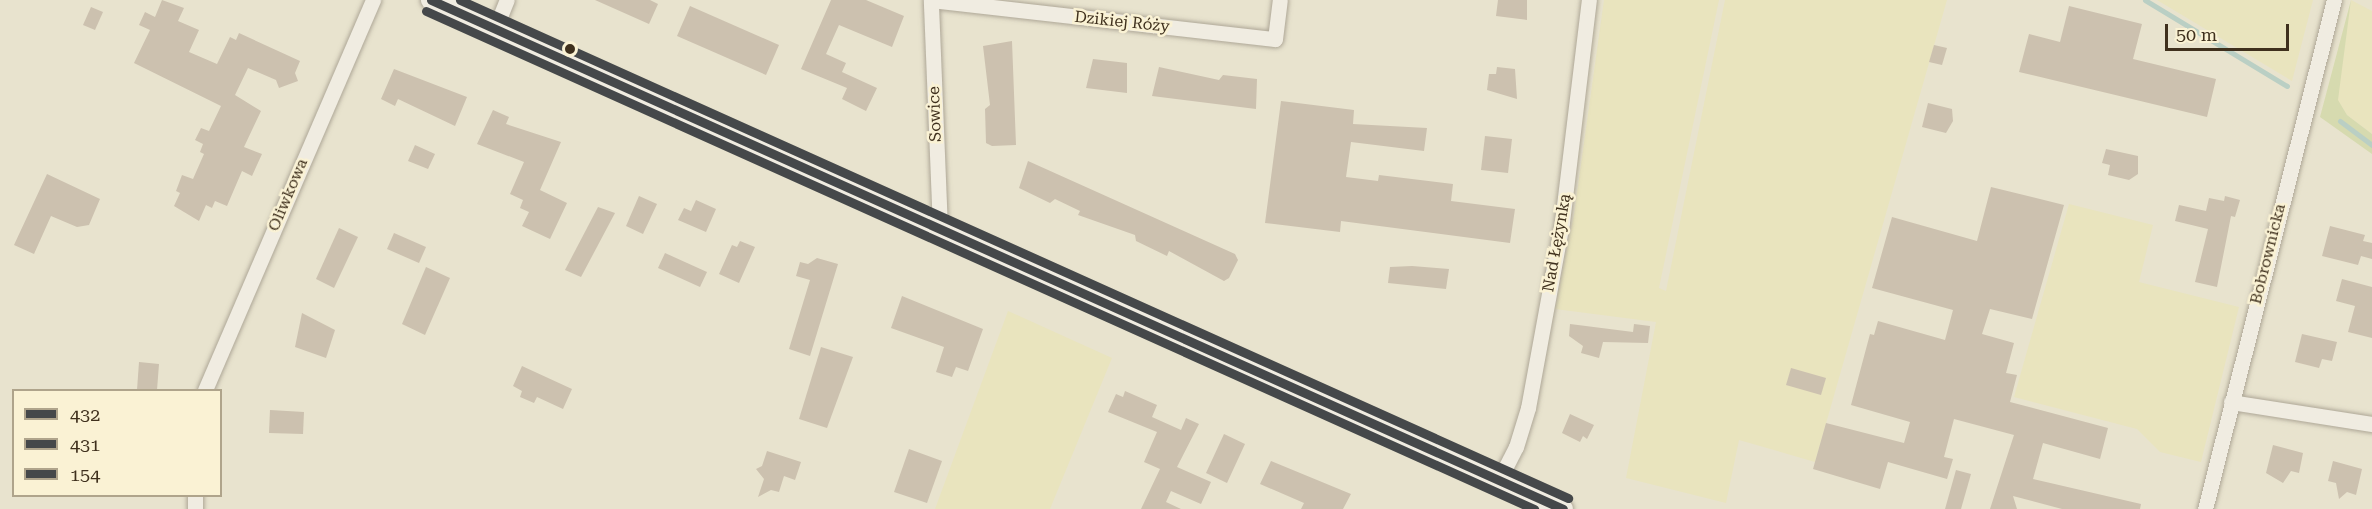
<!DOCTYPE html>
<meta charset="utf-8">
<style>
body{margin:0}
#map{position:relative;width:2372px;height:509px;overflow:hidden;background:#e8e3ce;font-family:"Roboto Serif",serif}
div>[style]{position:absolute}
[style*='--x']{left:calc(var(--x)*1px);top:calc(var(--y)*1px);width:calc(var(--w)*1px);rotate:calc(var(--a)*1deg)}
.farmland>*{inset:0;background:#e9e4be}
.green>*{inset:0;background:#d6daaf}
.stream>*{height:5px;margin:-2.5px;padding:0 2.5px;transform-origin:2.5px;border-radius:2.5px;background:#bacfc4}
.building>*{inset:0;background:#ccc1af}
.roads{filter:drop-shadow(0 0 2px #aea797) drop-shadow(0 0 2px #aea797)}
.minor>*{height:15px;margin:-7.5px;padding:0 7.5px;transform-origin:7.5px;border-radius:7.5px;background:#f0ece1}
.tertiary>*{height:20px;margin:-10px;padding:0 10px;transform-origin:10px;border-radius:10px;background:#f0ece1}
.bus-1>*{height:9px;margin:-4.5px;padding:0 4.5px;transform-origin:4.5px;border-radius:4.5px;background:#45484a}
.bus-2>*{height:9px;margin:-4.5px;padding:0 4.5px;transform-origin:4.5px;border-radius:4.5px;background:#45484a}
.bus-3>*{height:9px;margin:-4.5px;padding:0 4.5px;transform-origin:4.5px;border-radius:4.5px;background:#45484a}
.dots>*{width:16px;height:16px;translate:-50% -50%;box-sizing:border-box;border:3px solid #faf2d4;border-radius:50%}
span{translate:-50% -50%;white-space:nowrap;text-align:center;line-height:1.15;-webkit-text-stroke:5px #faf2d4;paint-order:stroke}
.street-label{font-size:16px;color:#3f301d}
.legend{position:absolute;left:12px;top:389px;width:210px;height:108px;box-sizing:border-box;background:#faf2d4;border:2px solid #afa48b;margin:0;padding:8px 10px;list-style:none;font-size:18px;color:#3f301d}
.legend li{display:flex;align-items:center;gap:12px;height:30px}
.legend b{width:30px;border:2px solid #afa48b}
.scale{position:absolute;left:2165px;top:24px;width:124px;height:27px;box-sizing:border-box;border:3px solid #3f301d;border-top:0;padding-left:8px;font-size:18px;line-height:21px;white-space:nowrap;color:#3f301d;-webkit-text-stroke:4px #faf2d4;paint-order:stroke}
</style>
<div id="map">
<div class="farmland">
<div style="clip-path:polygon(1604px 0,1719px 0,1659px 288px,1666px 291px,1725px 0,1947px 0,1815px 462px,1739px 440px,1726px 503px,1626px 478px,1656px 322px,1555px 309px,1574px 214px)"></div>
<div style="clip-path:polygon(2157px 0,2313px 0,2292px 81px)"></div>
<div style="clip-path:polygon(2351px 0,2372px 11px,2372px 134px,2347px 115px,2338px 101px,2337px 86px)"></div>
<div style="clip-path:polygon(2069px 204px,2153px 225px,2139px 282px,2239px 307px,2201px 462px,2160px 452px,2137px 429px,2014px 397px)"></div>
<div style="clip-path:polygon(1008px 311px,1112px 358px,1050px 509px,935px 509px)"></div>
</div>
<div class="green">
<div style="clip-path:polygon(2351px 0,2338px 100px,2347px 115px,2372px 134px,2372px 154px,2320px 117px)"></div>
</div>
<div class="stream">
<div style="--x:2145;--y:0;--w:166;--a:31.2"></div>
<div style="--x:2340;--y:121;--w:40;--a:37"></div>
</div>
<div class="building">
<div style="clip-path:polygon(162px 0,184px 8px,178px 21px,199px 30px,189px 52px,217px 64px,230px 37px,236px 40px,239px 33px,300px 61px,295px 73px,298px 81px,279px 88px,276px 80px,248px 68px,235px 95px,261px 111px,244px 147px,262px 154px,252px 176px,242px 171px,227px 206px,215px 201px,212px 208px,206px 205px,199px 221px,174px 206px,180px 193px,176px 191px,182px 175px,193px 179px,204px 154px,200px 152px,203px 144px,195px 140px,201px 128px,209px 131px,221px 106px,134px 63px,150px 30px,139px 25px,145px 12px,155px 17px)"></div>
<div style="clip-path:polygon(595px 0,650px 0,658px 4px,649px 24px)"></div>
<div style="clip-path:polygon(831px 0,866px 0,904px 16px,892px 47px,839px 25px,826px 54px,846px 63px,842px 72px,877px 88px,866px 111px,842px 99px,847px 88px,801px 69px)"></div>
<div style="clip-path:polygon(1498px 0,1527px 0,1527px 20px,1496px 16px)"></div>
<div style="clip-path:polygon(690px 6px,779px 45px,766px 75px,677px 36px)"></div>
<div style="clip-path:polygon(2069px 6px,2142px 24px,2133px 59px,2216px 79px,2207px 117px,2019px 72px,2029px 34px,2060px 42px)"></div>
<div style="clip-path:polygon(91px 7px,103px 12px,95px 30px,83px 25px)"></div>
<div style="clip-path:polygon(1012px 41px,1016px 145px,992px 146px,986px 143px,985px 109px,990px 105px,983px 46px)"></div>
<div style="clip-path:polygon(1934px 45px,1947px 48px,1942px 65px,1929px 62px)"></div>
<div style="clip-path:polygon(1093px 59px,1127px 63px,1127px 93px,1086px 88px)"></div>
<div style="clip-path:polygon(1159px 67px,1219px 80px,1223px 75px,1257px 79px,1256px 109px,1152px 96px)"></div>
<div style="clip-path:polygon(1497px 67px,1515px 69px,1517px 99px,1487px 90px,1489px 74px,1496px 74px)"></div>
<div style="clip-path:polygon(394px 69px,467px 97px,455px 126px,398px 99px,395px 106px,381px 99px)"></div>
<div style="clip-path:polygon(1281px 101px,1354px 110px,1353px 124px,1427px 128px,1424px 151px,1351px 142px,1346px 177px,1378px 181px,1379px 175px,1453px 184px,1451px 201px,1515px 209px,1510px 243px,1341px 221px,1340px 232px,1265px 223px)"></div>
<div style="clip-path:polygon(1928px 103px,1952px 109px,1953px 121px,1946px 133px,1922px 127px)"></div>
<div style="clip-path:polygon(493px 110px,509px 117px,506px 124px,561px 142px,540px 190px,567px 203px,550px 239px,522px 226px,529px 212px,520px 208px,523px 200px,510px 194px,524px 162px,477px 144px)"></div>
<div style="clip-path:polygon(1485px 136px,1512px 139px,1508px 173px,1481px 170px)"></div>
<div style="clip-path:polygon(415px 145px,435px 154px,428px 169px,408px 161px)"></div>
<div style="clip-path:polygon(2106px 149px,2138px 156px,2138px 174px,2129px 180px,2108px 175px,2110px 165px,2102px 163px)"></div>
<div style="clip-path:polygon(1028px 161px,1235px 254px,1238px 260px,1229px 278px,1224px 281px,1169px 251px,1167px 256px,1136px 241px,1135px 235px,1078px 215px,1080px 211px,1055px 199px,1050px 203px,1019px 188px)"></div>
<div style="clip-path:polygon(47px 174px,100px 199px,89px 225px,77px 227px,51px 216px,34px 254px,14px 245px)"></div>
<div style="clip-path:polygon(1991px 187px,2064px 205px,2032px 319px,1990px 309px,1982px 334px,2014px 343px,2006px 373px,2017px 375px,2010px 402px,2108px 428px,2100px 459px,2043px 443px,2033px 479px,2141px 504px,2140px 509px,2062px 509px,2013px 496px,2017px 509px,1990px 509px,2014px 435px,1954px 419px,1944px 457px,1953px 459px,1947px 479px,1888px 462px,1880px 489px,1813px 469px,1826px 423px,1904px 443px,1910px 422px,1851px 405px,1870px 334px,1874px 335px,1878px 321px,1945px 340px,1953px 310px,1872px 288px,1892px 217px,1977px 241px)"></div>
<div style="clip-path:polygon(639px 196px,657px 204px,643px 234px,626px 226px)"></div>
<div style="clip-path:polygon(2225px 196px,2240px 200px,2235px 217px,2231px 216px,2217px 287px,2195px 282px,2208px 229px,2175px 221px,2179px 205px,2206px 211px,2209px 198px,2224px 201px)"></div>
<div style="clip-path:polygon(696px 200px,716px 209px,706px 232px,678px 220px,684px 208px,691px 211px)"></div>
<div style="clip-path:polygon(598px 207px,615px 213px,581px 277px,565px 270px)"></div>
<div style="clip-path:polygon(2330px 226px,2365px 235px,2363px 241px,2372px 243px,2372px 259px,2361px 256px,2358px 265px,2322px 256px)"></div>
<div style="clip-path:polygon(339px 228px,358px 237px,334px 288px,316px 279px)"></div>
<div style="clip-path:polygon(394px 233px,426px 247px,419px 263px,387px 249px)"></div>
<div style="clip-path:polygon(740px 241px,755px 247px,739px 283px,719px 274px,732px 245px,737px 247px)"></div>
<div style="clip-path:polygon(665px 253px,707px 272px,700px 287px,658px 268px)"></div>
<div style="clip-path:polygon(817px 258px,838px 264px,810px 356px,789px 349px,810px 280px,796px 276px,800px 262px,808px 264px)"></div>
<div style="clip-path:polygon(1412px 266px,1449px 269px,1446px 289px,1388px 283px,1390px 267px)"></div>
<div style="clip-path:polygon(426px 267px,450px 278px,425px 335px,402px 324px)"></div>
<div style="clip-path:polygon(2342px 279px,2372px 287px,2372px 338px,2348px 332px,2355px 306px,2336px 301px)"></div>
<div style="clip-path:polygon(902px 296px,983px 329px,968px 371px,956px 367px,952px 377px,936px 372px,944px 347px,891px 328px)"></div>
<div style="clip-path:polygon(302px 313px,335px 330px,326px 358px,295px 347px)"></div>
<div style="clip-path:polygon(1570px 324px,1633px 332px,1634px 324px,1650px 326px,1648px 343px,1603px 342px,1599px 358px,1581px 353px,1583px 346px,1569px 336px)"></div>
<div style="clip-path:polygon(2302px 334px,2337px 342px,2332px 361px,2322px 359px,2319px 368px,2295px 362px)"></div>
<div style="clip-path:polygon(821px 347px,853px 357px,827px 428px,799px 419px)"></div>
<div style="clip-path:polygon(139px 362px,159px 364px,157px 390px,137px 390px)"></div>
<div style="clip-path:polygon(522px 366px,572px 389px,563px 409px,537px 397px,534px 403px,520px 397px,522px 391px,513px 386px)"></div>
<div style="clip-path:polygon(1791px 368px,1826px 378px,1821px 395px,1786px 385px)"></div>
<div style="clip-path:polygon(1125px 391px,1157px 405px,1152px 417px,1181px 430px,1186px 418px,1199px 424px,1177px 467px,1211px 482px,1201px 504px,1171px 491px,1166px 502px,1181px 509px,1141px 509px,1160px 469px,1144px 462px,1157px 432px,1108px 412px,1116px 394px,1123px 397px)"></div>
<div style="clip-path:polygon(270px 410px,304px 412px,303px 434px,269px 433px)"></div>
<div style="clip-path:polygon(1570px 414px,1594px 425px,1587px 439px,1583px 436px,1580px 442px,1562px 433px)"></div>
<div style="clip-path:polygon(1224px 434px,1245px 444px,1227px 483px,1206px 473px)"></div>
<div style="clip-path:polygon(2273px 445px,2303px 453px,2299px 473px,2291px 471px,2283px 483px,2266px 473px)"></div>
<div style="clip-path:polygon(909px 449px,942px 461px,927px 503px,894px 492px)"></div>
<div style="clip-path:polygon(767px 451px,801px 462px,795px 480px,784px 476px,779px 492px,771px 490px,758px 497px,764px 479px,756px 469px,762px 466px)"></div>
<div style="clip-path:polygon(1271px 461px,1351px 494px,1343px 509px,1301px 509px,1304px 503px,1260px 484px)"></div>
<div style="clip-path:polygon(2333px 461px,2362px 469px,2356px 495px,2347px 492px,2339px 499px,2336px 483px,2328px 481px)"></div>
<div style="clip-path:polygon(1956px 470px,1971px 474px,1961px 509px,1945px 509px)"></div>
</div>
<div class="roads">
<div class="minor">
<div style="--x:495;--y:29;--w:31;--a:-68"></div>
<div style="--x:940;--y:229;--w:229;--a:-92.3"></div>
<div style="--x:931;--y:0;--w:346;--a:6.5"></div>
<div style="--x:1275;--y:39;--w:39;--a:-83"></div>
<div style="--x:205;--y:390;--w:425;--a:-66.7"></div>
<div style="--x:2231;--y:402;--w:143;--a:8.9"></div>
<div style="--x:1499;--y:480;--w:37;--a:-63"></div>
<div style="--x:1516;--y:447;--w:41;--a:-72.9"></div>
<div style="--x:1528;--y:408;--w:189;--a:-79.6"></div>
<div style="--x:1562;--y:222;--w:224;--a:-83.1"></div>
<div style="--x:195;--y:509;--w:13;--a:-90"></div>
<div style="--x:2205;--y:509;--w:525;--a:-75.78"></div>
</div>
<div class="tertiary">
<div style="--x:431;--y:0;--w:1241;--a:24.21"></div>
</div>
</div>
<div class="bus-1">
<div style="--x:431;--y:0;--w:1241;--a:24.21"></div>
</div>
<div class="bus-2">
<div style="--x:426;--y:11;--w:1215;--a:24.2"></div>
</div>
<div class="bus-3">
<div style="--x:460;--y:0;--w:1215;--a:24.2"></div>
</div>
<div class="dots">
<div style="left:570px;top:49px;background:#3f301d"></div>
</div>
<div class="street-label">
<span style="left:1122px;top:22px;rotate:6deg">Dzikiej Róży</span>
<span style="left:935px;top:114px;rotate:-92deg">Sowice</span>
<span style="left:288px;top:195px;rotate:-67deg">Oliwkowa</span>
<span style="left:1557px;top:243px;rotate:-80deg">Nad Łężynką</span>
<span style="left:2268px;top:254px;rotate:-76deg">Bobrownicka</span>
</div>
<ul class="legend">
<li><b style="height:8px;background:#45484a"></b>432</li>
<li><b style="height:8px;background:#45484a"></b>431</li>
<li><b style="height:8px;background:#45484a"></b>154</li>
</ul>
<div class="scale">50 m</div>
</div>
